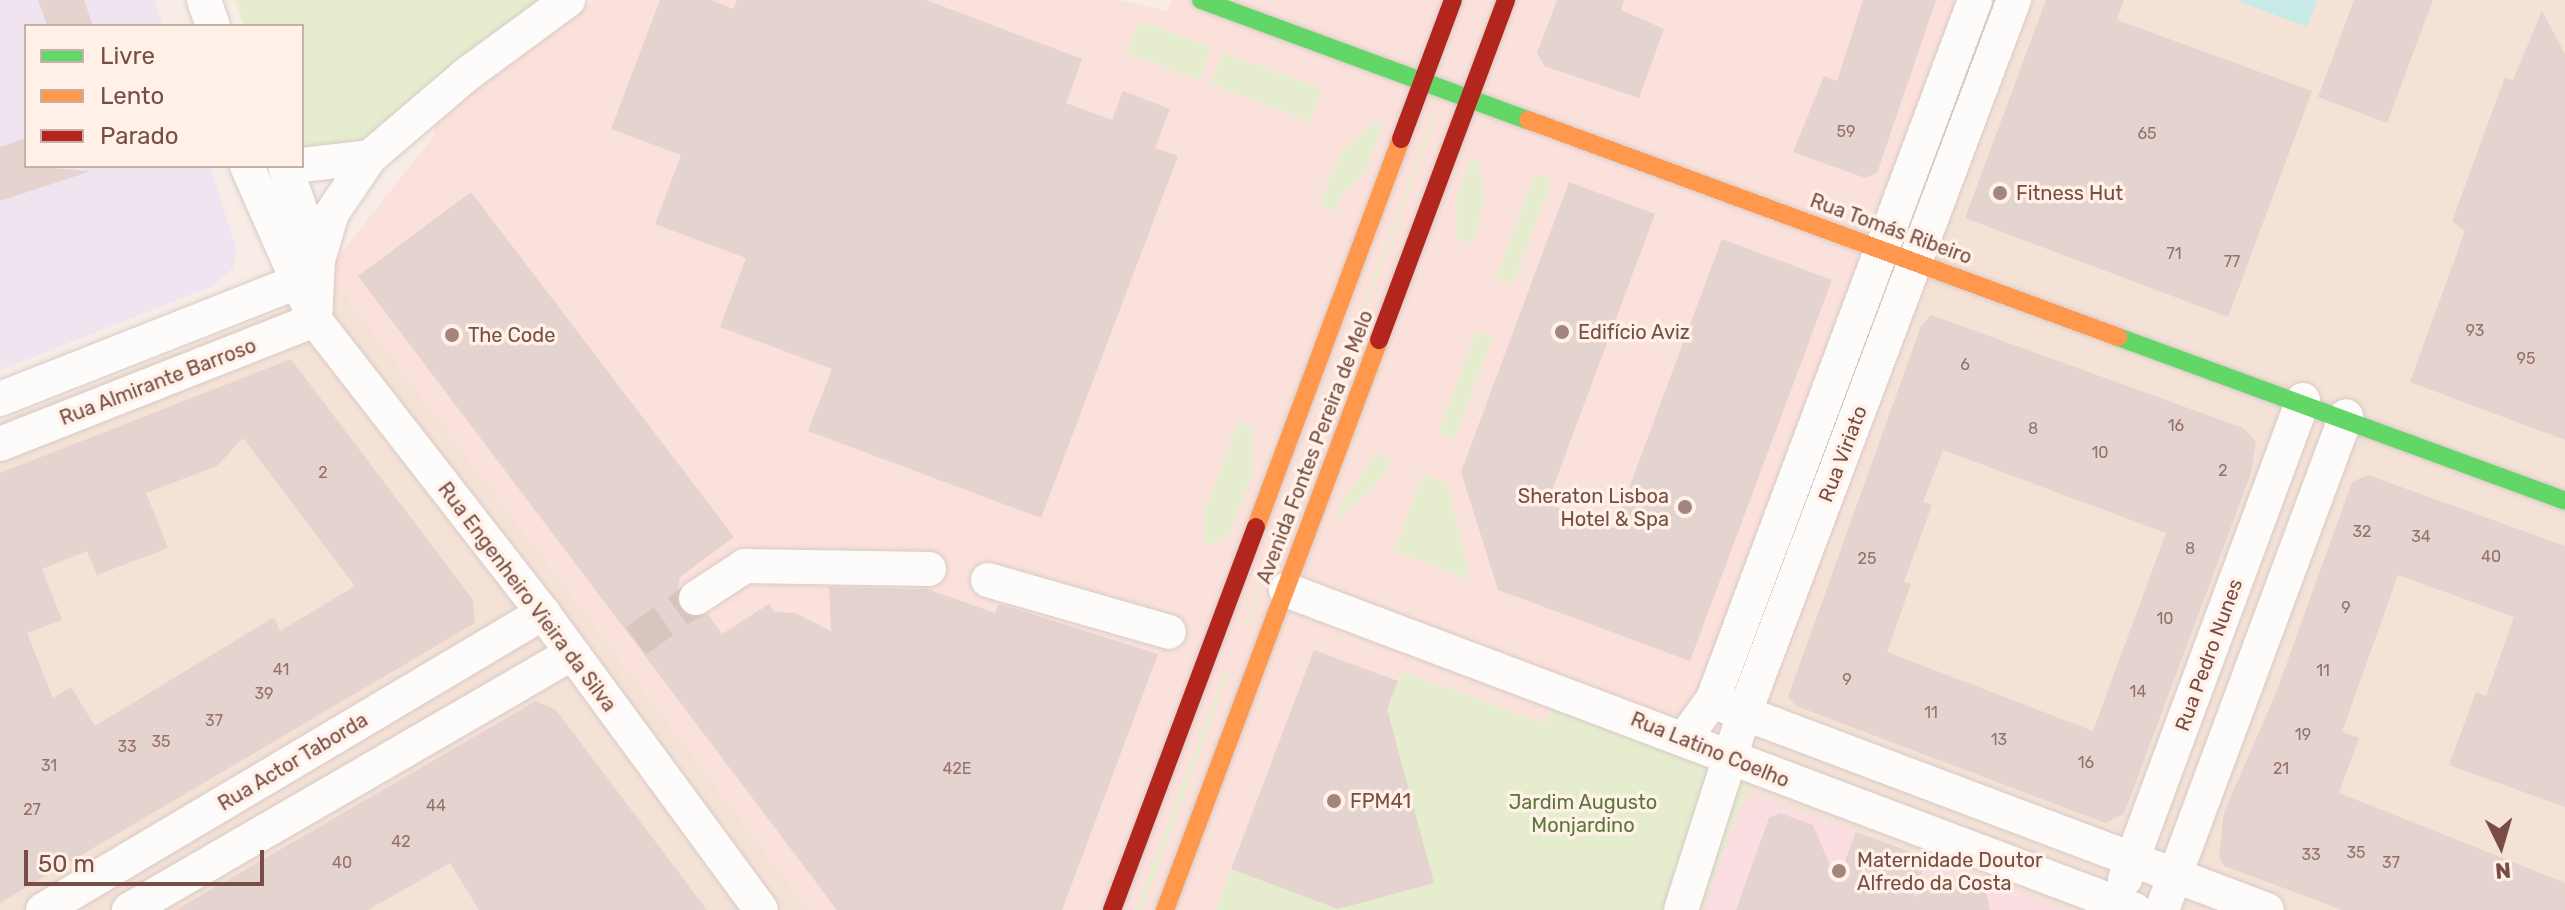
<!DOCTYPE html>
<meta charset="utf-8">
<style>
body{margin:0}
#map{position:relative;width:2565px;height:910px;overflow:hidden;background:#f7ede6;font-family:Rubik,sans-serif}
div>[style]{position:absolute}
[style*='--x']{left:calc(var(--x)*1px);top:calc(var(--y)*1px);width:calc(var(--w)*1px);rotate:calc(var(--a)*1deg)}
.residential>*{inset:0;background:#f5e2d7}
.commercial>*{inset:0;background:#fbe1db}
.education>*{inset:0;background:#f0e4f1}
.medical>*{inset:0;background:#fadee2}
.green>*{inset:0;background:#e6edcf}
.water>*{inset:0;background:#c7eae7}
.building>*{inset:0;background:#e4d3ce}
.street-tunnel>*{height:34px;margin-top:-17px;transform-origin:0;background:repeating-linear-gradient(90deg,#d7c5be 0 34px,transparent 0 51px)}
.roads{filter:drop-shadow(0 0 2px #d8cac5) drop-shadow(0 0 2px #d8cac5)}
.street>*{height:34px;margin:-17px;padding:0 17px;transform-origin:17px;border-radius:17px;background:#fefcfb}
.fast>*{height:18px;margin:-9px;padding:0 9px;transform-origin:9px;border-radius:9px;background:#63d668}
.slow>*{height:18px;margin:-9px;padding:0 9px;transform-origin:9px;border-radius:9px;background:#ff974d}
.jam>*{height:18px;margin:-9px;padding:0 9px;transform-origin:9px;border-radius:9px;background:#b3261e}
.dots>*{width:22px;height:22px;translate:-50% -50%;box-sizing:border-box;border:4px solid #fff1e7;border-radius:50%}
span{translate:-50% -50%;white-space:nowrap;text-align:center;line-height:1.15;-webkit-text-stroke:7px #fff1e7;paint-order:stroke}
.number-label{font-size:16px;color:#94716a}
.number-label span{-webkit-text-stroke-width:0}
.poi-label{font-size:20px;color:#774d45}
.left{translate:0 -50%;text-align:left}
.right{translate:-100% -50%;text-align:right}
.street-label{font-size:20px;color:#774d45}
.park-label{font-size:20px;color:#58783a}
.legend{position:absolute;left:24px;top:24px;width:280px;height:144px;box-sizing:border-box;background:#fff1e7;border:2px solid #c9afa6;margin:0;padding:10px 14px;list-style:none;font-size:24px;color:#774d45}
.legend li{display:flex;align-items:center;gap:16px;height:40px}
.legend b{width:40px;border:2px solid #c9afa6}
.north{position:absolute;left:2461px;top:806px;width:80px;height:80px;-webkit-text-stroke:6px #fff1e7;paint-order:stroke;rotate:175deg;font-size:22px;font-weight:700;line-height:32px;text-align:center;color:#774d45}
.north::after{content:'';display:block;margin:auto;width:28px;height:36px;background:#774d45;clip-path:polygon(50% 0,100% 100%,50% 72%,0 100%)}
.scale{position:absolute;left:24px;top:850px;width:240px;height:36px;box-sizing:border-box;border:4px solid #774d45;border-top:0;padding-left:10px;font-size:24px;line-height:28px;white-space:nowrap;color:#774d45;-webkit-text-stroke:6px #fff1e7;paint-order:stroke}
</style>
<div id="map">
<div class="residential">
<div style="clip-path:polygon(2035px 0,2565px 0,2565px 910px,1694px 910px)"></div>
<div style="clip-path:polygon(327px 271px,809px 910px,0 910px,0 421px,304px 302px)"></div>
</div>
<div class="commercial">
<div style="clip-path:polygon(595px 0,1119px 0,1167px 11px,1172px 0,2035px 0,1694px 910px,809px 910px,327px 271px,433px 137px,437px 120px)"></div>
</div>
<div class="education">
<div style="clip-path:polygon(0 0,155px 0,164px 26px,26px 26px,26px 166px,210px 166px,237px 251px,233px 268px,213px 286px,0 370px)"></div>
</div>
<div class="medical">
<div style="clip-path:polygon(1757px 796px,1761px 797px,2066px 910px,1702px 910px,1739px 810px)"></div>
</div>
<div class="green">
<div style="clip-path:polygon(235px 0,546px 0,359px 142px,302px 150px,302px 26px,244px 26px)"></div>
<div style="clip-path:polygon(1139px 21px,1211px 47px,1200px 80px,1126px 53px)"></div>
<div style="clip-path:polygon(1223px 52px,1323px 89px,1311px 122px,1211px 84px)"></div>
<div style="clip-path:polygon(1438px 112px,1249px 624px,1245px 626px,1434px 114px)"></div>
<div style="clip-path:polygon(1377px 121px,1382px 126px,1365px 173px,1340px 196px,1335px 212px,1319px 206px,1341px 152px)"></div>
<div style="clip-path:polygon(1477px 158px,1485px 200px,1472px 244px,1457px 239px,1456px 198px,1470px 160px)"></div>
<div style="clip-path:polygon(1535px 173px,1552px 180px,1513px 285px,1496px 278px)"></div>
<div style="clip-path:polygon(1476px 331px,1493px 337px,1455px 439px,1438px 433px)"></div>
<div style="clip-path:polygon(1238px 422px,1253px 428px,1253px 471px,1228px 537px,1204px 545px,1204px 513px)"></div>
<div style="clip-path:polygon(1376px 454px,1391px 459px,1382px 479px,1336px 522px,1341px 503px)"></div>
<div style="clip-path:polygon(1423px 474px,1448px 484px,1471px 580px,1394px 551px)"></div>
<div style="clip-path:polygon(1229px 670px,1142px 910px,1136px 910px,1225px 671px)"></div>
<div style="clip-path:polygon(1402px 671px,1545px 724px,1552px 706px,1753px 773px,1702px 910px,1216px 910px,1231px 869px,1316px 900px,1433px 883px,1395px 737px,1375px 742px)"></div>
</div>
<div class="water">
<div style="clip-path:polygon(2236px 0,2317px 0,2307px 27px)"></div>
</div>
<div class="building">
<div style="clip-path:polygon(38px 0,84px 0,93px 26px,47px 26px)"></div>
<div style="clip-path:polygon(660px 0,711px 0,733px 9px,737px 0,926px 0,1082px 59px,1066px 103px,1112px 120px,1123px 91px,1170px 109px,1155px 148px,1178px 156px,1041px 518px,808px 431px,832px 369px,720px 327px,746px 258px,655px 224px,681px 155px,611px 129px)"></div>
<div style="clip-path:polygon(1557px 0,1624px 0,1621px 10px,1664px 29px,1639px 98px,1544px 66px,1537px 53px)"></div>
<div style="clip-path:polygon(1863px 0,1936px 0,1877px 173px,1865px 178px,1793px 152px,1824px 76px,1837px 81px)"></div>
<div style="clip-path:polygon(2046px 0,2124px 0,2117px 20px,2312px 91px,2228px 317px,1965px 218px)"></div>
<div style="clip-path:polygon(2354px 0,2433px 0,2387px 123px,2318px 97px)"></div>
<div style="clip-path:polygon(2542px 11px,2565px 54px,2565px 440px,2410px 382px,2465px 231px,2452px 221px,2505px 77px,2513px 80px)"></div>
<div style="clip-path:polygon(26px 138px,26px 166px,91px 171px,0 201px,0 147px)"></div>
<div style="clip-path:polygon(1569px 182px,1655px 214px,1547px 504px,1614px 528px,1722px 239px,1832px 280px,1690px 661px,1498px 590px,1461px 472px)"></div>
<div style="clip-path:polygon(471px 192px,734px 537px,680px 577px,676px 600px,686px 615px,708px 614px,722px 634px,769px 604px,774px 612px,795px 613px,831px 631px,829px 587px,927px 589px,995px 613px,999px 604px,1158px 654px,1062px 910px,837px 910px,358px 276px)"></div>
<div style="clip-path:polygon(evenodd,1931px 315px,2243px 428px,2256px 442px,2251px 473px,2124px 814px,2105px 823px,1796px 706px,1788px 697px,1921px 326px,1931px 315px,1943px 450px,2166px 533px,2093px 731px,1887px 652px,1911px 584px,1904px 582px,1932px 505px,1923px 502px,1943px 450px)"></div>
<div style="clip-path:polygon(evenodd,291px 359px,473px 600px,475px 623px,0 903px,0 473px,291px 359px,243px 438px,355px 586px,280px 631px,274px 617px,95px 726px,71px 687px,53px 698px,27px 633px,62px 620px,42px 569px,87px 551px,97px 575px,168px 548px,146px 493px,217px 466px,243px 438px)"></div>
<div style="clip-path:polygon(2368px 475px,2565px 546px,2565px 807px,2449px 765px,2476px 692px,2486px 696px,2514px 617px,2398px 575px,2342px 732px,2359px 738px,2339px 793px,2565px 883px,2565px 910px,2342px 910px,2224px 866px,2219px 857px,2224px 812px,2276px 693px,2352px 482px)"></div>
<div style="clip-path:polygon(1314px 650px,1398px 681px,1387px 709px,1434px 883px,1338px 909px,1231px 869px)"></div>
<div style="clip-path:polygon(536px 701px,556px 710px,707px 910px,479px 910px,450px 863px,368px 910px,176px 910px)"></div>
<div style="clip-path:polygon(1780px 813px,1813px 825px,1837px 882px,1856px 832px,1927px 858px,1913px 897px,1956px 878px,1985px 888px,1990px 910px,1736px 910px,1769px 818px)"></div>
</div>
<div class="street-tunnel">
<div style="--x:636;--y:641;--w:74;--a:-35.6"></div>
</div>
<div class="roads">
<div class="street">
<div style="--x:204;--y:0;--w:28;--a:71"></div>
<div style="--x:302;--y:165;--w:68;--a:-6.7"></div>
<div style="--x:247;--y:166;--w:168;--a:66.2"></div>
<div style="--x:315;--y:320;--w:371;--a:52.1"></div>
<div style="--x:543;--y:613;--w:368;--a:53.7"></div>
<div style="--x:285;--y:166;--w:100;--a:70.7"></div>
<div style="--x:315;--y:320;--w:60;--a:-87.1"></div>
<div style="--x:318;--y:260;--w:49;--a:-73.4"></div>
<div style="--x:332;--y:213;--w:68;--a:-55.8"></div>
<div style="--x:370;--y:157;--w:126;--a:-40.5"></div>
<div style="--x:466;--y:75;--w:127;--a:-36.3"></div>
<div style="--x:0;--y:399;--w:316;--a:-21.5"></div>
<div style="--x:0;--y:444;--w:339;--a:-21.5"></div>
<div style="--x:988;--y:580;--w:188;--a:16"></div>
<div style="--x:1286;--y:590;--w:907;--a:20.65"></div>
<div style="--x:696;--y:598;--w:59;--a:-33.1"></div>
<div style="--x:745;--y:566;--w:184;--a:0.9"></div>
<div style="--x:1725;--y:706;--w:579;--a:20.63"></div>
<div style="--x:1685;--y:738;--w:48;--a:-54.3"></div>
<div style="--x:1713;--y:699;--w:746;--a:-69.45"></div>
<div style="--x:2125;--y:879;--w:511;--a:-69.61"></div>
<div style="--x:43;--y:910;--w:582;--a:-30.71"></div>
<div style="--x:129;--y:910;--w:511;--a:-30.08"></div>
<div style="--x:1681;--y:910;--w:203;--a:-72.2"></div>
<div style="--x:1743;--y:717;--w:767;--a:-69.3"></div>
<div style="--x:2162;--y:910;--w:527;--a:-69.57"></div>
</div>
<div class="fast">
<div style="--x:1201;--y:0;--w:348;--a:20.2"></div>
<div style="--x:2118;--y:337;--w:476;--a:20.1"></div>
</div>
<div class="slow">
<div style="--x:1528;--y:120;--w:629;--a:20.19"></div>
<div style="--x:1256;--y:527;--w:414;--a:-69.5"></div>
<div style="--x:1165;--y:910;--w:609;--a:-69.42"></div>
</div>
<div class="jam">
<div style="--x:1401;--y:139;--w:148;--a:-69.5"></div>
<div style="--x:1379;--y:340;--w:363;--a:-69.5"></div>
<div style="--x:1112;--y:910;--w:409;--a:-69.4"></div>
</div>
</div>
<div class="dots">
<div style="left:2000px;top:193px;background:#a4857d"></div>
<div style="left:1562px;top:332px;background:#a4857d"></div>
<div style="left:452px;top:335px;background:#a4857d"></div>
<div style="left:1685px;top:507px;background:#a4857d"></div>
<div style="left:1334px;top:801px;background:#a4857d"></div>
<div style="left:1839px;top:871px;background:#a4857d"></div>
</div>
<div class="number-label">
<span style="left:1846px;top:132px">59</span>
<span style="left:2147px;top:134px">65</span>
<span style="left:2174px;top:254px">71</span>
<span style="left:2232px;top:262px">77</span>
<span style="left:2475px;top:331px">93</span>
<span style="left:2526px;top:359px">95</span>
<span style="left:1965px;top:365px">6</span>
<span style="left:2176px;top:426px">16</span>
<span style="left:2033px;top:429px">8</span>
<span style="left:2100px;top:453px">10</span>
<span style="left:2223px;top:471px">2</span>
<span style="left:323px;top:473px">2</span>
<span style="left:2362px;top:532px">32</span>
<span style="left:2421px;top:537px">34</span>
<span style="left:2190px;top:549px">8</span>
<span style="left:2491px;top:557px">40</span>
<span style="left:1867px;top:559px">25</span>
<span style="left:2346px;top:608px">9</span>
<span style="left:2165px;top:619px">10</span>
<span style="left:281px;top:670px">41</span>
<span style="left:2323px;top:671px">11</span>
<span style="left:1847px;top:680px">9</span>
<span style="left:2138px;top:692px">14</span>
<span style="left:264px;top:694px">39</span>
<span style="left:1931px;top:713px">11</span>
<span style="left:214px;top:721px">37</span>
<span style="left:2303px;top:735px">19</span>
<span style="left:1999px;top:740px">13</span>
<span style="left:161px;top:742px">35</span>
<span style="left:127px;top:747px">33</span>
<span style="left:2086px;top:763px">16</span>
<span style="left:49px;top:766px">31</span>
<span style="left:957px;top:769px">42E</span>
<span style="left:2281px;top:769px">21</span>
<span style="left:436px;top:806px">44</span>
<span style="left:32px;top:810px">27</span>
<span style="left:401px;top:842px">42</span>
<span style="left:2356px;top:853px">35</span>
<span style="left:2311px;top:855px">33</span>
<span style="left:342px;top:863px">40</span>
<span style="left:2391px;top:863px">37</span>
</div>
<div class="poi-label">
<span class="left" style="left:2016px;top:193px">Fitness Hut</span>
<span class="left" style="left:1578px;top:332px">Edifício Aviz</span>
<span class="left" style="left:468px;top:335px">The Code</span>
<span class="right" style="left:1669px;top:508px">Sheraton Lisboa<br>Hotel &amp; Spa</span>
<span class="left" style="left:1350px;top:801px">FPM41</span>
<span class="left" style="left:1857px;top:872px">Maternidade Doutor<br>Alfredo da Costa</span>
</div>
<div class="street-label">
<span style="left:1891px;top:229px;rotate:20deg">Rua Tomás Ribeiro</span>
<span style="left:158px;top:382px;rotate:-21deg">Rua Almirante Barroso</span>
<span style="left:1315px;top:447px;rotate:-69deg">Avenida Fontes Pereira de Melo</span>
<span style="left:1843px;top:454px;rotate:-69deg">Rua Viriato</span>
<span style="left:527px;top:597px;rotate:53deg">Rua Engenheiro Vieira da Silva</span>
<span style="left:2209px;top:655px;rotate:-70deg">Rua Pedro Nunes</span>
<span style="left:1710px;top:750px;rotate:22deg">Rua Latino Coelho</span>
<span style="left:293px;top:762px;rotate:-31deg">Rua Actor Taborda</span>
</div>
<div class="park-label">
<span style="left:1583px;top:814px">Jardim Augusto<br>Monjardino</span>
</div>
<ul class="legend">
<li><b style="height:10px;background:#63d668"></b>Livre</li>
<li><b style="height:10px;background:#ff974d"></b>Lento</li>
<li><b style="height:10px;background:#b3261e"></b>Parado</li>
</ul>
<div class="north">N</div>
<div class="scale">50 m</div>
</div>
